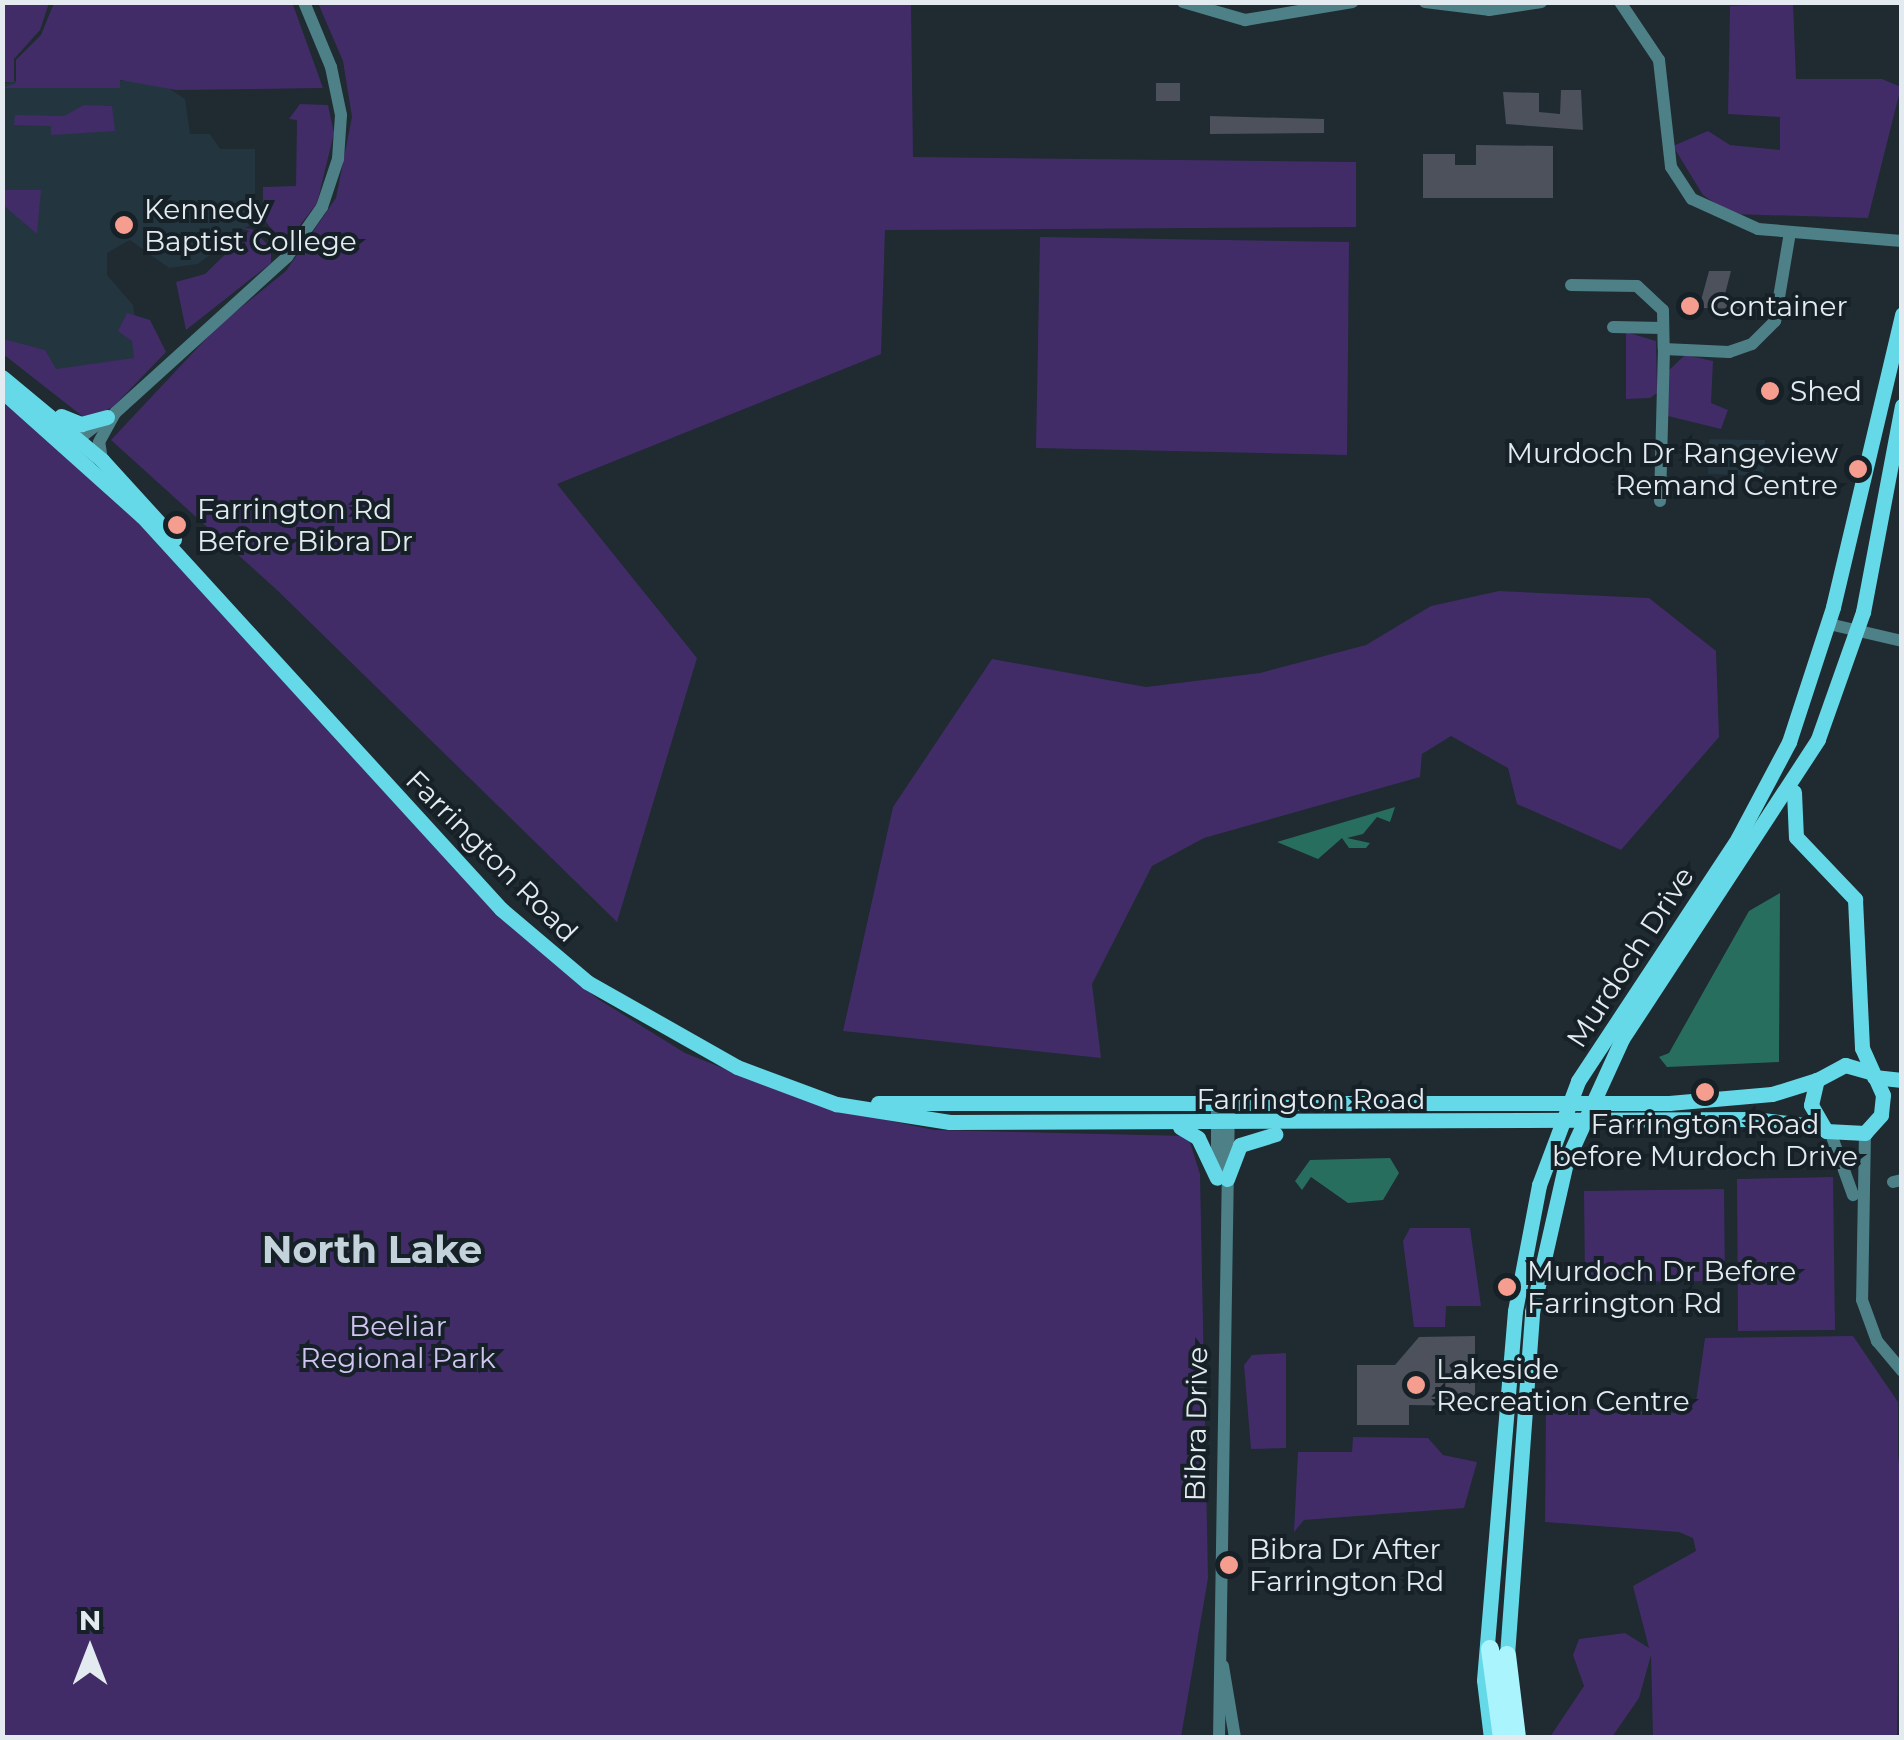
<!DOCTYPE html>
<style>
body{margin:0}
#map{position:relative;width:1904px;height:1740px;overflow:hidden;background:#1f2a31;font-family:Montserrat,sans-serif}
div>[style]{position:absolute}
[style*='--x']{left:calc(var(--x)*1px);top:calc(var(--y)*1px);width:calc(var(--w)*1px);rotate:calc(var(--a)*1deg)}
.built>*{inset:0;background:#23353f}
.green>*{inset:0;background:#412c67}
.water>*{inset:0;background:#286e5e}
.building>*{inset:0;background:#4c515c}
.minor>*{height:12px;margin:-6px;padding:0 6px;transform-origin:6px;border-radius:6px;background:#4d8087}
.major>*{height:15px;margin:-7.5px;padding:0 7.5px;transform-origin:7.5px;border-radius:7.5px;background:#65d9e7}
.highway>*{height:18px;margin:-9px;padding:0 9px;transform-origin:9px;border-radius:9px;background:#a9f4fd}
.dots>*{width:28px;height:28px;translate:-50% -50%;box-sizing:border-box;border:5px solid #162027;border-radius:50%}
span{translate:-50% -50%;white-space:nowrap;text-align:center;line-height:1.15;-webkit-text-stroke:8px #162027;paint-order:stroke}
.poi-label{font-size:28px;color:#e4ebf0}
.left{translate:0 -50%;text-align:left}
.right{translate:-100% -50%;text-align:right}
.street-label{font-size:28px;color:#e4ebf0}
.park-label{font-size:28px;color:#d0c4f0}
.district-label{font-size:38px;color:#c4d2db;font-weight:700}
.frame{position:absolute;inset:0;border:5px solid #e4ebf0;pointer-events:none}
.north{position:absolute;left:40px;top:1600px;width:100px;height:100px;-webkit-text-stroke:8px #162027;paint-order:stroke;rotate:0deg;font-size:28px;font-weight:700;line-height:40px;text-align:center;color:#e4ebf0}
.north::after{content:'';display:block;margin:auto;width:35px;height:45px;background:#e4ebf0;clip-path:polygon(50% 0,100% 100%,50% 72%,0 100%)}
</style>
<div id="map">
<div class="built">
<div style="clip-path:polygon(18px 80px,158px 81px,185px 99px,190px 134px,210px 134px,220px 149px,255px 149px,255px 221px,198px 264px,169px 268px,130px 240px,107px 253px,107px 275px,133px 305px,143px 364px,56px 376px,3px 348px,2px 84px)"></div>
<div style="clip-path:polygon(1709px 439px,1765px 440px,1764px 476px,1708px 474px)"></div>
</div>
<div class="green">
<div style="clip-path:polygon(3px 2px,49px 3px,40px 30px,14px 59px,14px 82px,3px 82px)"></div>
<div style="clip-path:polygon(292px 2px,323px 88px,176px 90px,120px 80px,120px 88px,3px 88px,16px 83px,16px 60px,41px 35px,54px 3px)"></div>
<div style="clip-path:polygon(318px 3px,911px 3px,913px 157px,1356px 162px,1356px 227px,885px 230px,881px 354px,557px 484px,697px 658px,617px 922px,278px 591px,111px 440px,218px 326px,286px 271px,336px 198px,352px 117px,343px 61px)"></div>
<div style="clip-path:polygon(1793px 3px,1796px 79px,1882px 79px,1901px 87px,1868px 218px,1731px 214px,1703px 195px,1673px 146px,1708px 131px,1730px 145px,1780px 150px,1780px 117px,1728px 114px,1730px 6px)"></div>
<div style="clip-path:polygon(300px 104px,328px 105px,334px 133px,317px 203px,288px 241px,277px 236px,256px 209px,263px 215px,263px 187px,296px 186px,297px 120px,289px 119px)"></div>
<div style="clip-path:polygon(84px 105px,112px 106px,115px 131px,51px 135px,51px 126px,14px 125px,15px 115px,64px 116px)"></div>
<div style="clip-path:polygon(3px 190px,41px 190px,37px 234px,3px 205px)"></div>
<div style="clip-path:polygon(241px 228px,252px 229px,271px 248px,271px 263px,186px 330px,176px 282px,205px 274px,249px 231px)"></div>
<div style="clip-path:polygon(1040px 237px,1349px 242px,1347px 455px,1036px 448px)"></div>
<div style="clip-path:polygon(127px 313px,150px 320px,166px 352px,113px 407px,86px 419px,3px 354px,3px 339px,45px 350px,56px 369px,134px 358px,132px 341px,118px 331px)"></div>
<div style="clip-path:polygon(1626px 332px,1656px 341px,1657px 393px,1650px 398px,1626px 399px)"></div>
<div style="clip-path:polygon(1685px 355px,1713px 361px,1711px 403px,1728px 410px,1721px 429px,1668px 416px,1667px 372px)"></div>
<div style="clip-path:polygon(3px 397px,113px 494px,492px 909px,598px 999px,685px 1053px,819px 1106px,934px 1130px,1188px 1136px,1200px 1174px,1208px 1578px,1181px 1737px,3px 1737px)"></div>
<div style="clip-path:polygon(1499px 591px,1649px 598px,1716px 651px,1719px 737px,1621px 850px,1517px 804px,1508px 768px,1451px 736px,1422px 754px,1420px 777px,1204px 838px,1152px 866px,1092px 984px,1101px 1058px,843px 1031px,893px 807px,992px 659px,1146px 687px,1260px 673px,1366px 645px,1431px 606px)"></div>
<div style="clip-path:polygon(1833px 1177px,1835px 1330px,1738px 1331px,1737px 1179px)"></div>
<div style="clip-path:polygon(1724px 1189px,1725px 1281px,1585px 1282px,1584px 1191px)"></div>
<div style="clip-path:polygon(1410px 1228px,1470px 1228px,1481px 1306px,1446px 1306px,1445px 1327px,1414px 1327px,1403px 1241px)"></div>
<div style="clip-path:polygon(1853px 1336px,1898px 1402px,1898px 1464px,1901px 1436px,1897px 1737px,1653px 1737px,1651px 1655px,1639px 1698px,1612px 1737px,1550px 1737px,1584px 1686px,1573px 1655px,1579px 1639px,1625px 1633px,1649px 1648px,1633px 1586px,1696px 1551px,1693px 1538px,1679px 1532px,1545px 1522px,1546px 1407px,1685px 1413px,1696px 1401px,1705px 1338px)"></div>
<div style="clip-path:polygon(1286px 1353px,1286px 1448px,1251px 1449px,1244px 1365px,1252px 1355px)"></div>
<div style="clip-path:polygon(1353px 1437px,1428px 1438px,1443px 1455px,1477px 1462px,1464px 1508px,1304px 1520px,1294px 1532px,1298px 1452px,1352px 1452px)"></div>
</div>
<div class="water">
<div style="clip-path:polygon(1395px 807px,1390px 822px,1377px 817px,1363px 834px,1347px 838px,1370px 843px,1366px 848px,1349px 848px,1342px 838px,1318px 859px,1277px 842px)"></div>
<div style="clip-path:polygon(1780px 893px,1779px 1062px,1667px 1067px,1659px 1057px,1669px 1053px,1749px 911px)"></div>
<div style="clip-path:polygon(1390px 1158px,1399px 1173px,1383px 1200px,1348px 1203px,1311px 1177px,1302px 1190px,1295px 1181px,1310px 1160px)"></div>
</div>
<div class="building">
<div style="clip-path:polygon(1156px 83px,1180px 83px,1180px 101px,1156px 101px)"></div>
<div style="clip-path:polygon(1561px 90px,1581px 90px,1583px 130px,1506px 124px,1503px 92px,1539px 93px,1539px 112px,1560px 114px)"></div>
<div style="clip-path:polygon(1210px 116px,1324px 119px,1324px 133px,1210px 134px)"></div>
<div style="clip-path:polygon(1476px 145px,1553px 146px,1553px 198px,1423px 198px,1423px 154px,1455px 154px,1455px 165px,1476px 165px)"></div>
<div style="clip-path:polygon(1709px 271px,1731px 271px,1724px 298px,1756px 300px,1756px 309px,1699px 308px)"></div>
<div style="clip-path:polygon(1475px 1336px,1475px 1406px,1409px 1405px,1409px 1425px,1357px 1425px,1357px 1365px,1395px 1365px,1419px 1337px)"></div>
</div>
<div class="minor">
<div style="--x:1183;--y:2;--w:65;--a:16.2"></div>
<div style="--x:1245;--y:20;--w:109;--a:-9.5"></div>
<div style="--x:1425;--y:2;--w:64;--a:7.1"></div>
<div style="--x:1489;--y:10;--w:53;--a:-8.7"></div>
<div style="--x:1620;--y:2;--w:70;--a:56.1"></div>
<div style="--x:1659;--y:60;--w:108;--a:83.6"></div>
<div style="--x:1671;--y:167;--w:38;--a:57"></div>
<div style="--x:1692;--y:199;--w:72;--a:24.4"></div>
<div style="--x:1758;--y:229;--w:144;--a:4.8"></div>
<div style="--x:1571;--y:285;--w:66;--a:0.9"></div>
<div style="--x:1637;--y:286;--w:35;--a:43"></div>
<div style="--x:1663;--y:310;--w:39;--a:89"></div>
<div style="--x:1664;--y:349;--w:65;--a:2.6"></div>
<div style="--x:1729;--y:352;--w:24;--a:-19"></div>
<div style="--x:1752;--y:344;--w:33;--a:-45"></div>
<div style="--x:1775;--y:321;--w:90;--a:-80.4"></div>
<div style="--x:1613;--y:327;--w:50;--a:1.1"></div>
<div style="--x:85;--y:434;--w:24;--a:-38"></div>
<div style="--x:102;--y:460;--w:18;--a:-99"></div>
<div style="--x:99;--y:442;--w:33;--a:-61"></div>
<div style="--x:115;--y:413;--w:232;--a:-42.2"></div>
<div style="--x:287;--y:257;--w:61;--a:-55"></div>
<div style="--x:322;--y:207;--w:51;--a:-71.6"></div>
<div style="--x:338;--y:159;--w:44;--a:-86.1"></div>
<div style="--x:341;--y:115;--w:49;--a:-101.8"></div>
<div style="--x:331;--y:67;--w:70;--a:-112.6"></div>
<div style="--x:1660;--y:501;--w:152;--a:-88.5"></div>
<div style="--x:1829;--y:624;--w:75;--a:13.1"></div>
<div style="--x:1217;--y:1112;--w:65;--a:90"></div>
<div style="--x:1865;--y:1133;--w:167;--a:91"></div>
<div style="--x:1862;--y:1300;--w:44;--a:69.9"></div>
<div style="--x:1877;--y:1341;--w:39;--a:50"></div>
<div style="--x:1831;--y:1134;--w:65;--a:70.2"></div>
<div style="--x:1893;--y:1182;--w:9;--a:-13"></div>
<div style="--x:1223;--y:1666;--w:73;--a:80.5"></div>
<div style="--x:1219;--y:1738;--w:634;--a:-89.1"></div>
</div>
<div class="major">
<div style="--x:2;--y:377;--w:130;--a:39.7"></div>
<div style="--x:102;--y:460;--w:107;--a:47.7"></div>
<div style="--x:2;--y:391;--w:188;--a:41.8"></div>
<div style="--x:142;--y:516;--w:532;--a:47.59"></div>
<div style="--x:501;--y:909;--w:113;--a:40.3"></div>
<div style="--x:587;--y:982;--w:172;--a:29.5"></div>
<div style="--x:737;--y:1067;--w:106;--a:20.5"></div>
<div style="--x:836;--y:1104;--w:115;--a:9"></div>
<div style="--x:950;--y:1122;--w:803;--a:-0.21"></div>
<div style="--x:1753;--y:1119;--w:69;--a:6.6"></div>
<div style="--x:61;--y:416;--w:22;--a:22"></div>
<div style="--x:81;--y:424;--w:27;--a:-15"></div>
<div style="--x:1794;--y:792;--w:45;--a:87.5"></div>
<div style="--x:1796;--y:837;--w:86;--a:46.4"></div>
<div style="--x:1855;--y:899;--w:149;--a:87.3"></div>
<div style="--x:1862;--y:1048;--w:51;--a:65.9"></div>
<div style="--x:1883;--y:1095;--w:20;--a:96"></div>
<div style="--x:1881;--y:1115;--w:24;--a:132"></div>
<div style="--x:1865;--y:1133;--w:39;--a:-177"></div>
<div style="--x:1826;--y:1131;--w:30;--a:-120"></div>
<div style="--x:1811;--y:1105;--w:26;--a:-77"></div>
<div style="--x:1817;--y:1080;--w:32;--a:-28"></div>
<div style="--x:1845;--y:1065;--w:25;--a:16"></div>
<div style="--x:1874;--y:1077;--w:28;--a:6"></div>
<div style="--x:878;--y:1103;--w:791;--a:0"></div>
<div style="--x:1669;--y:1103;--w:103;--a:-5"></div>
<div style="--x:1772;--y:1094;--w:47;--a:-17.3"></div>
<div style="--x:1180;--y:1127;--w:21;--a:31"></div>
<div style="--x:1198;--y:1138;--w:44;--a:64.6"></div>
<div style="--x:1227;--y:1179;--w:36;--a:-69"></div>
<div style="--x:1240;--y:1145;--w:37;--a:-17"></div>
<div style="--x:1507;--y:1655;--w:344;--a:-85.8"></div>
<div style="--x:1532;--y:1312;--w:154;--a:-77.2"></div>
<div style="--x:1566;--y:1162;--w:135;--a:-65.5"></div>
<div style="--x:1622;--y:1039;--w:358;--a:-56.8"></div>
<div style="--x:1818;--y:739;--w:135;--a:-70.5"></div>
<div style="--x:1863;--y:612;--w:210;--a:-79.3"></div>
<div style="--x:1491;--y:1738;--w:58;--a:-96.9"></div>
<div style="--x:1484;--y:1680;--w:370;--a:-85.2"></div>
<div style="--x:1515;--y:1311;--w:128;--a:-79.2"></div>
<div style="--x:1539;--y:1185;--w:111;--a:-69.4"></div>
<div style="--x:1578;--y:1081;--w:291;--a:-56.6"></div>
<div style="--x:1738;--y:838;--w:109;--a:-62"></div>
<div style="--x:1789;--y:742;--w:142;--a:-71.9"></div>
<div style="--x:1833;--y:607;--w:301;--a:-76.7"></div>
</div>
<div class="highway">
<div style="--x:1490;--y:1649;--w:90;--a:82.3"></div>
<div style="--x:1507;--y:1655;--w:84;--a:83.1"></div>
</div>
<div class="dots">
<div style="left:124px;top:225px;background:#f59d8f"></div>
<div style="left:1690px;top:306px;background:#f59d8f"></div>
<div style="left:1770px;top:391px;background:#f59d8f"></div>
<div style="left:1858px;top:469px;background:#f59d8f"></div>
<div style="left:177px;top:525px;background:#f59d8f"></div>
<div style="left:1705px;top:1092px;background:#f59d8f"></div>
<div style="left:1507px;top:1287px;background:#f59d8f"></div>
<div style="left:1416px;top:1385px;background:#f59d8f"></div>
<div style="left:1229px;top:1565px;background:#f59d8f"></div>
</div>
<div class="poi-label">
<span class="left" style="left:144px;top:225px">Kennedy<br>Baptist College</span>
<span class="left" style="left:1710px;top:306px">Container</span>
<span class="left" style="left:1790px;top:391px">Shed</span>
<span class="right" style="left:1838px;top:469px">Murdoch Dr Rangeview<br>Remand Centre</span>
<span class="left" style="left:197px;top:525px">Farrington Rd<br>Before Bibra Dr</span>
<span style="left:1705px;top:1140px">Farrington Road<br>before Murdoch Drive</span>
<span class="left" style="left:1527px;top:1287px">Murdoch Dr Before<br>Farrington Rd</span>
<span class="left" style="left:1436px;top:1385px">Lakeside<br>Recreation Centre</span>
<span class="left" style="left:1249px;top:1565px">Bibra Dr After<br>Farrington Rd</span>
</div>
<div class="street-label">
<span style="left:492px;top:856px;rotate:45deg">Farrington Road</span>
<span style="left:1630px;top:957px;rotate:-57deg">Murdoch Drive</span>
<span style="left:1311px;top:1099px">Farrington Road</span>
<span style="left:1196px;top:1424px;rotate:-89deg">Bibra Drive</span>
</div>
<div class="park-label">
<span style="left:398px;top:1342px">Beeliar<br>Regional Park</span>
</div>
<div class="district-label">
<span style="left:372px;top:1250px">North Lake</span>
</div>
<div class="frame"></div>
<div class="north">N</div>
</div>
